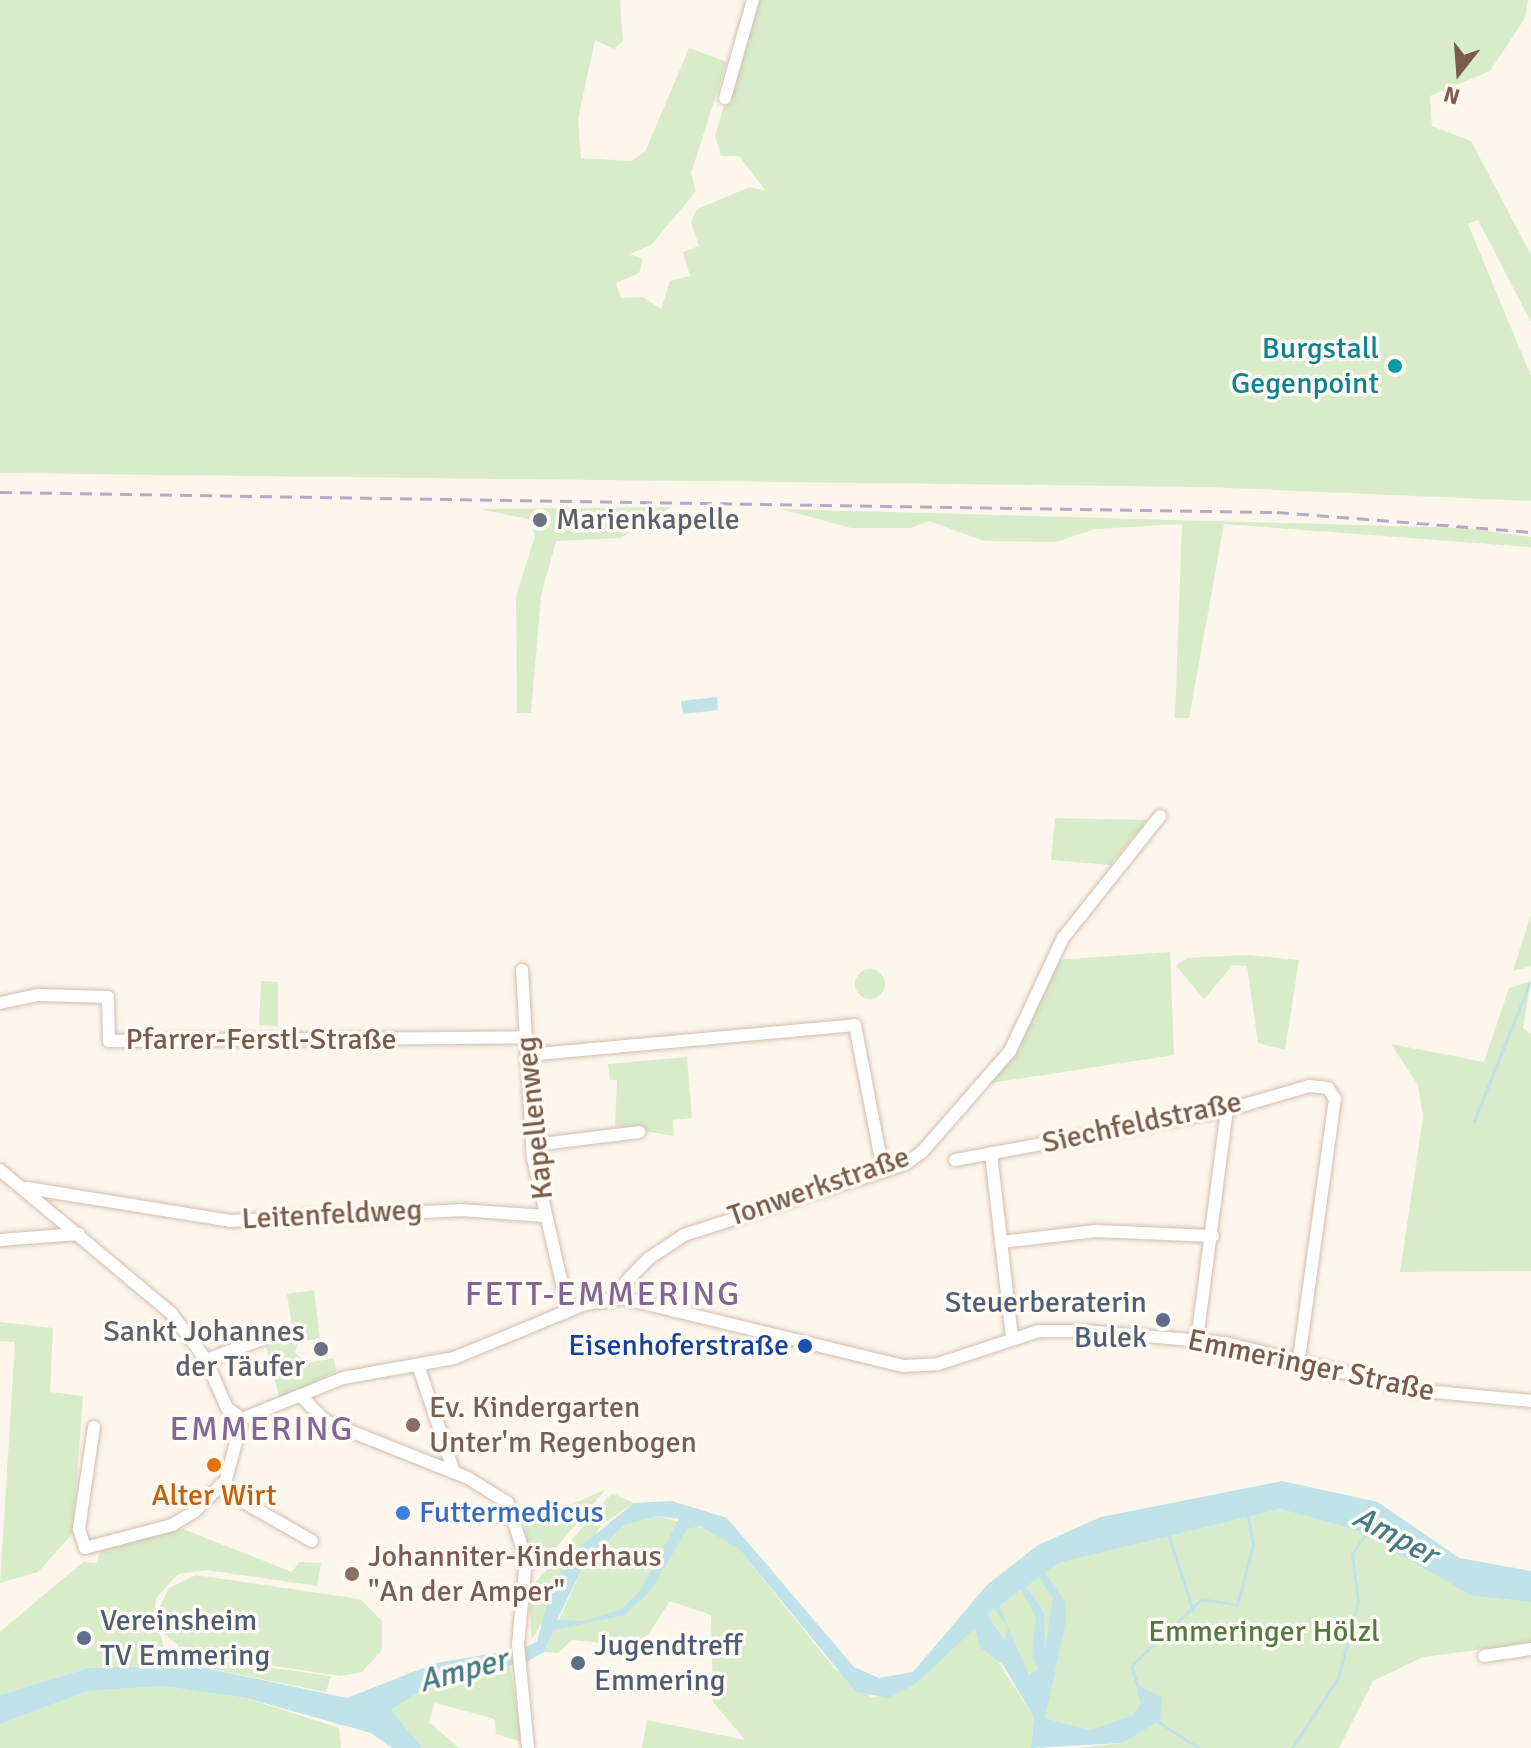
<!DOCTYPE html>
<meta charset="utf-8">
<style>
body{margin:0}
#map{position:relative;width:1531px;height:1748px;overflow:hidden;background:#fdf6ec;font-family:Signika,sans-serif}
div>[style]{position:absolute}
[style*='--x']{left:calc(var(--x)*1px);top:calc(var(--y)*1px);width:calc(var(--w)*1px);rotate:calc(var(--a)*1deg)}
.green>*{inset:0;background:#d8ecc9}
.round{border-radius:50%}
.water>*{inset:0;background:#bfe3e8}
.stream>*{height:3px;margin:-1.5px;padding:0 1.5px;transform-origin:1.5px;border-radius:1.5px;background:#bfe3e8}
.roads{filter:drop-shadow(0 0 2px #d1beb0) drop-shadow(0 0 2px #d1beb0)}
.minor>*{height:12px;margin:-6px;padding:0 6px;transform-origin:6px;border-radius:6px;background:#fff}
.rail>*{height:3px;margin-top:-1.5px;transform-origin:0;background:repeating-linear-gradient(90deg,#b9a8c9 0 12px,transparent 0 20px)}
.dots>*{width:22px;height:22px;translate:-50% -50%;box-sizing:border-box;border:4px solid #fffaf3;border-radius:50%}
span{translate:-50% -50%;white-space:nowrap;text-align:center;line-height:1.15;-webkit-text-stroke:7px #fffaf3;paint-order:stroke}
.culture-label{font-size:30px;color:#0d838f}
.right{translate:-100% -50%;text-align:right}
.worship-label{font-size:30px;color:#5b616d}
.left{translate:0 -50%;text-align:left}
.street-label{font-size:30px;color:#7a5c4d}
.service-label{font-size:30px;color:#4e5e75}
.transit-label{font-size:30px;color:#164399}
.education-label{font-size:30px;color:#785e54}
.food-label{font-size:30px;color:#c56008}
.shop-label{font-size:30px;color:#366cbe}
.park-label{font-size:30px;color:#537a41}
.water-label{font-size:32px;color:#437c86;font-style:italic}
.quarter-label{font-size:34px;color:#846695;letter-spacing:2px}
.north{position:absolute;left:1419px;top:32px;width:80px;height:80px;-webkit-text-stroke:6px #fffaf3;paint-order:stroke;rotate:197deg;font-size:22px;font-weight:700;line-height:32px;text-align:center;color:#7a5c4d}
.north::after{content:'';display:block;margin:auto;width:28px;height:36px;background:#7a5c4d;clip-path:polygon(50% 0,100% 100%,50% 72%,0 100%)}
</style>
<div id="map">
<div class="green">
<div style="clip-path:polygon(0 0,620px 0,623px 41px,614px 49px,595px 40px,578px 119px,581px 158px,631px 161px,645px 152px,689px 48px,727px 62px,691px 173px,696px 191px,652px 244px,630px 254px,643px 259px,639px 273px,616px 283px,621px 298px,643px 297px,661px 309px,670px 281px,690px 276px,683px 252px,699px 246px,691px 222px,697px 209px,750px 187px,766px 191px,739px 156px,721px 156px,715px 136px,755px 0,1528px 0,1525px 18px,1490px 71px,1430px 96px,1432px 126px,1471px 141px,1531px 255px,1531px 322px,1478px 220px,1468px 224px,1531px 376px,1531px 501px,1206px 487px,0 473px)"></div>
<div style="clip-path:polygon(671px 507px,621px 538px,556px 541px,541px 596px,531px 713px,517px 713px,516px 596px,535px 536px,529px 519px,478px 509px)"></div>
<div style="clip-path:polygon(781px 509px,1464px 528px,1531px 537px,1531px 547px,1224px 524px,1189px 718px,1175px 718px,1182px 524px,1095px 529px,1056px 542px,984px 541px,929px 521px,910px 528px,851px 528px)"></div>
<div style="clip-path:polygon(1055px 818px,1148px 820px,1110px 865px,1051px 860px)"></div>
<div style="clip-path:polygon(1531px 915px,1531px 966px,1513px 971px)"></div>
<div style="clip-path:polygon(1170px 952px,1174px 1055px,991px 1083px,1015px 1053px,1056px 960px)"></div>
<div style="clip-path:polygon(1247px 955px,1299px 960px,1285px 1050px,1258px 1043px,1247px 966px,1233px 965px,1204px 999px,1176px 966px,1187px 958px)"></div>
<div class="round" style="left:855px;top:969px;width:30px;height:30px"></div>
<div style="clip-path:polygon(261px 981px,278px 982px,278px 1026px,259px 1025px)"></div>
<div style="clip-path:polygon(1531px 981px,1523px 1028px,1531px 1034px,1531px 1271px,1400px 1272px,1423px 1117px,1418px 1085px,1391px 1044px,1484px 1062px,1509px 988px)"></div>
<div style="clip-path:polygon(687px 1057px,692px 1118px,673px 1120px,674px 1136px,615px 1126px,617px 1080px,610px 1080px,608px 1064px)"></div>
<div style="clip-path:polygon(314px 1290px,320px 1339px,298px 1341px,295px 1353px,308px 1363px,334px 1358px,336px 1371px,280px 1400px,265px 1343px,293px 1333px,287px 1294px)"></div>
<div style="clip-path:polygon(0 1322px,53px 1328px,50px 1392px,83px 1396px,73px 1533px,38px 1572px,0 1583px,15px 1342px,0 1341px)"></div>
<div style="clip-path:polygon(606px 1489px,554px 1550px,529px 1553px,524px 1526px)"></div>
<div style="clip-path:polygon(612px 1493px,634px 1503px,602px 1524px,532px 1639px,528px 1591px)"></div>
<div style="clip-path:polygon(1280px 1509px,1356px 1530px,1472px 1596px,1531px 1602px,1531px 1643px,1423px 1657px,1373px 1681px,1339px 1748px,1078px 1748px,1123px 1743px,1148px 1727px,1138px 1685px,1140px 1705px,1132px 1715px,1090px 1730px,1045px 1718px,1038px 1687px,987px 1614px,1059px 1563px)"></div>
<div style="clip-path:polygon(657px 1516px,714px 1531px,739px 1549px,834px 1668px,872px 1698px,918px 1682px,975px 1627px,1034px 1717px,1031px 1748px,642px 1748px,647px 1720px,745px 1740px,713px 1702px,711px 1615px,670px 1601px,640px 1647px,572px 1640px,558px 1653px,544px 1652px,584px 1565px,623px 1526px)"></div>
<div style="clip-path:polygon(183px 1529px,292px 1572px,299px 1562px,321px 1563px,317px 1586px,207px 1570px,178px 1574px,156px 1598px,154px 1617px,164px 1647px,177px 1655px,331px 1676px,326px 1692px,191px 1665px,88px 1668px,0 1695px,0 1632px,83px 1562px,96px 1563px,101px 1550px)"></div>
<div style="clip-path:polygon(196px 1575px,360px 1599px,382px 1621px,382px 1650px,362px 1672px,340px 1676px,185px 1652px,163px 1632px,159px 1609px,169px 1588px)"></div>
<div style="clip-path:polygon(510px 1665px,522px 1742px,496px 1734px,495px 1719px,435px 1703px,429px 1722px,459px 1748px,423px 1748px,391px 1710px,436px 1681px)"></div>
<div style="clip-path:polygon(162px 1686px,246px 1698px,339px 1728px,341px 1748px,0 1748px,0 1724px,88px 1691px)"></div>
</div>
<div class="water">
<div style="clip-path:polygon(717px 697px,718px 710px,683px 714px,681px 701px)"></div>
<div style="clip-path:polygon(evenodd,1282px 1481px,1378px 1502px,1459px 1558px,1531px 1571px,1531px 1602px,1472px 1596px,1356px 1530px,1280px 1509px,1059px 1563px,1045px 1573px,1065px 1601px,1066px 1620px,1045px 1718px,1090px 1730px,1132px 1715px,1140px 1705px,1137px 1685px,1162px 1697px,1160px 1720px,1123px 1743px,1031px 1748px,1034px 1717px,1003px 1665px,980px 1647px,975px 1628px,918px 1682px,889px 1698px,856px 1692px,739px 1549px,700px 1526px,687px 1529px,652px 1589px,625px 1615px,554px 1630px,544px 1652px,526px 1662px,436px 1681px,391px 1710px,423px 1748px,392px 1748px,371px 1733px,246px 1698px,162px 1686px,88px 1691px,0 1724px,0 1695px,88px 1668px,191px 1665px,347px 1698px,436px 1663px,525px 1648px,537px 1641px,552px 1586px,570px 1555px,634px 1503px,672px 1501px,727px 1518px,854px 1667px,879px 1678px,913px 1672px,987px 1585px,1038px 1545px,1101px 1517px,1282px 1481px,657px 1516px,679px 1519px,640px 1591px,622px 1609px,585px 1621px,557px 1620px,584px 1565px,623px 1526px,657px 1516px,1282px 1481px,1039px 1577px,1053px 1598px,1045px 1648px,1044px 1612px,1026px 1587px,1039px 1577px,1282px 1481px,1021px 1590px,1036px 1617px,1032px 1656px,1038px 1669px,1029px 1675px,999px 1606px,1021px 1590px,1282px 1481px,994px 1609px,1008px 1628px,1005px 1640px,987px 1614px,994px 1609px)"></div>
</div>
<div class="stream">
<div style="--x:1474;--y:1121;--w:148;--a:-68.1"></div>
<div style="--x:1167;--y:1531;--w:84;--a:72"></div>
<div style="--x:1138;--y:1687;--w:22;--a:-108"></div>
<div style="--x:1131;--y:1666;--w:97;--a:-43.7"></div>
<div style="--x:1201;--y:1599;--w:36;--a:9"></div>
<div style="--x:1237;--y:1605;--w:62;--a:-75.1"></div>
<div style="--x:1253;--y:1545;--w:29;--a:-100"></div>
<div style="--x:1155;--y:1720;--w:52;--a:32.5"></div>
<div style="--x:1292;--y:1748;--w:84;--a:-56.7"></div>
<div style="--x:1338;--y:1678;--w:80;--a:-75.4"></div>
<div style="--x:1358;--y:1601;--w:47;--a:-97.3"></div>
<div style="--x:1352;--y:1554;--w:23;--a:-56"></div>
</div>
<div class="roads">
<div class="minor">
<div style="--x:725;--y:98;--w:102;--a:-74.1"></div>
<div style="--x:522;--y:970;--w:188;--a:86.7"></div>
<div style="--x:533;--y:1158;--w:156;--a:77"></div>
<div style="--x:0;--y:1003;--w:40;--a:-12"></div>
<div style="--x:39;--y:995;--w:69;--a:1.7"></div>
<div style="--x:108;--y:997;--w:44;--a:88.7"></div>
<div style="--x:109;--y:1041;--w:417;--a:-0.5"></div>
<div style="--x:527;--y:1055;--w:329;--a:-5.2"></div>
<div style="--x:855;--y:1025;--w:149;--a:79.1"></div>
<div style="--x:533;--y:1145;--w:107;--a:-7"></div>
<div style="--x:991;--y:1153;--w:184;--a:83.5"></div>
<div style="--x:955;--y:1160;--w:277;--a:-10.4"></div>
<div style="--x:1227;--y:1110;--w:85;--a:-16.3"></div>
<div style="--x:1309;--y:1086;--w:19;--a:6"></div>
<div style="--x:1328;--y:1088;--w:13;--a:58"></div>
<div style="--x:1335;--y:1099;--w:263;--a:97.9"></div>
<div style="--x:0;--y:1170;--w:223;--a:39.9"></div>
<div style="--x:171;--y:1313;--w:59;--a:53.3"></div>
<div style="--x:206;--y:1360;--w:52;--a:66.4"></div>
<div style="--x:227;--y:1408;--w:19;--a:36"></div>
<div style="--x:242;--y:1419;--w:109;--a:-22.1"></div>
<div style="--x:343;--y:1378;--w:113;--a:-10.2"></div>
<div style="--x:454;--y:1358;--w:142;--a:-22.4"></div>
<div style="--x:585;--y:1304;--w:37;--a:-9"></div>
<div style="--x:622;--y:1298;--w:290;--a:13.6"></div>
<div style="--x:904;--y:1366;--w:34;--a:-3"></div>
<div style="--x:938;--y:1364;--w:106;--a:-18.1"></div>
<div style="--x:1039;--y:1331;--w:46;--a:0"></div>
<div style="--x:1085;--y:1331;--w:142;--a:4.9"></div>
<div style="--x:1226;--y:1343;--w:193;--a:14.1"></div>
<div style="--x:1413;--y:1390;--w:119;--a:5.3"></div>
<div style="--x:27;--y:1188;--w:206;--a:9.2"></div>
<div style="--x:230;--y:1221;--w:230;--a:-2.7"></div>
<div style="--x:460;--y:1210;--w:85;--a:4"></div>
<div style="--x:0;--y:1240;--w:79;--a:-4.3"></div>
<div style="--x:1002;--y:1242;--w:94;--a:-6.7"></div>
<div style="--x:1095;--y:1231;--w:118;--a:2.4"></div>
<div style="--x:622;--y:1298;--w:16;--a:-76"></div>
<div style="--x:626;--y:1282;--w:32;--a:-46"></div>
<div style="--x:648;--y:1259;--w:43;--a:-33.7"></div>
<div style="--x:684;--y:1235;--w:232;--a:-17.8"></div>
<div style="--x:905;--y:1164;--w:21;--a:-35"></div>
<div style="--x:922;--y:1152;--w:134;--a:-48.9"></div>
<div style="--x:1010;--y:1051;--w:125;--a:-64.9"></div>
<div style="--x:1063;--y:938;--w:156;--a:-51.5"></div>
<div style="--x:1197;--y:1340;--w:232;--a:-82.6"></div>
<div style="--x:206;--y:1360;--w:58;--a:-20.3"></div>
<div style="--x:418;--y:1365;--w:113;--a:71.4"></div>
<div style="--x:302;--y:1397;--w:33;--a:46"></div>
<div style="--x:325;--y:1421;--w:154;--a:21.7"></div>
<div style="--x:468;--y:1478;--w:47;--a:32"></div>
<div style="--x:508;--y:1503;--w:60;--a:72.5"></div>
<div style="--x:526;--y:1560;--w:84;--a:95.4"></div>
<div style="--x:518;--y:1644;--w:104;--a:84.5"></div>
<div style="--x:94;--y:1427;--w:103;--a:98.4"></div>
<div style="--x:79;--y:1529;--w:20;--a:72"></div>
<div style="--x:85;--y:1548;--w:90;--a:-14.8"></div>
<div style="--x:172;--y:1525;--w:26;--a:-31"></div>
<div style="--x:194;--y:1512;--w:45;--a:-45"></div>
<div style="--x:226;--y:1480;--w:63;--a:-75.3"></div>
<div style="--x:219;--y:1488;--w:107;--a:29.7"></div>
<div style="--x:1484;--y:1656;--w:48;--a:-8.5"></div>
</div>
</div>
<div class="rail">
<div style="--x:0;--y:492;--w:1277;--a:0.9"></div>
<div style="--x:1277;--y:512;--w:255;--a:4.5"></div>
</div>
<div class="dots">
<div style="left:1395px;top:366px;background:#0f9aa8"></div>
<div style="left:540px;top:520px;background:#6b7280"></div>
<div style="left:1163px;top:1320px;background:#5c6f8a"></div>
<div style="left:805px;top:1346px;background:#1a4fb4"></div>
<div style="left:321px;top:1349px;background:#6b7280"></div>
<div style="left:413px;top:1425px;background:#8d6e63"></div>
<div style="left:214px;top:1465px;background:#e8710a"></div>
<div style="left:403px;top:1513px;background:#3f7fe0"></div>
<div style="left:352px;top:1574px;background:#8d6e63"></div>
<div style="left:84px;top:1638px;background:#5c6f8a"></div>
<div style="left:578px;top:1663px;background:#5c6f8a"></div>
</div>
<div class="culture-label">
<span class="right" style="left:1379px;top:366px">Burgstall<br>Gegenpoint</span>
</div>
<div class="worship-label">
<span class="left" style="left:556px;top:520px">Marienkapelle</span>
<span class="right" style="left:305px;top:1349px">Sankt Johannes<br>der Täufer</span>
</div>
<div class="street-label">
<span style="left:261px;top:1040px">Pfarrer-Ferstl-Straße</span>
<span style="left:535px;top:1118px;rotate:-96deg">Kapellenweg</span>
<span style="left:1142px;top:1123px;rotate:-12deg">Siechfeldstraße</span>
<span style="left:819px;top:1187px;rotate:-19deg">Tonwerkstraße</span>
<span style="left:332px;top:1215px;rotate:-3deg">Leitenfeldweg</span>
<span style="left:1311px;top:1366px;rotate:12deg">Emmeringer Straße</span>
</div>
<div class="service-label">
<span class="right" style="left:1147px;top:1320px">Steuerberaterin<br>Bulek</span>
<span class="left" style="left:100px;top:1638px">Vereinsheim<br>TV Emmering</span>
<span class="left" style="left:594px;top:1663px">Jugendtreff<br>Emmering</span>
</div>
<div class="transit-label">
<span class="right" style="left:789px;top:1346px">Eisenhoferstraße</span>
</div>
<div class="education-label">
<span class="left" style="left:429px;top:1425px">Ev. Kindergarten<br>Unter'm Regenbogen</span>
<span class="left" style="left:368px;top:1574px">Johanniter-Kinderhaus<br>"An der Amper"</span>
</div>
<div class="food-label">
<span style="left:214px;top:1496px">Alter Wirt</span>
</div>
<div class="shop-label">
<span class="left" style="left:419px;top:1513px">Futtermedicus</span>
</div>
<div class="park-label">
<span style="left:1264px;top:1632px">Emmeringer Hölzl</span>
</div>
<div class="water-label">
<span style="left:1395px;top:1536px;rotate:28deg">Amper</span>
<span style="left:463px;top:1671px;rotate:-15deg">Amper</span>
</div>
<div class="quarter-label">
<span style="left:603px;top:1295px">FETT-EMMERING</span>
<span style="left:262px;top:1430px">EMMERING</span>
</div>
<div class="north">N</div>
</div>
